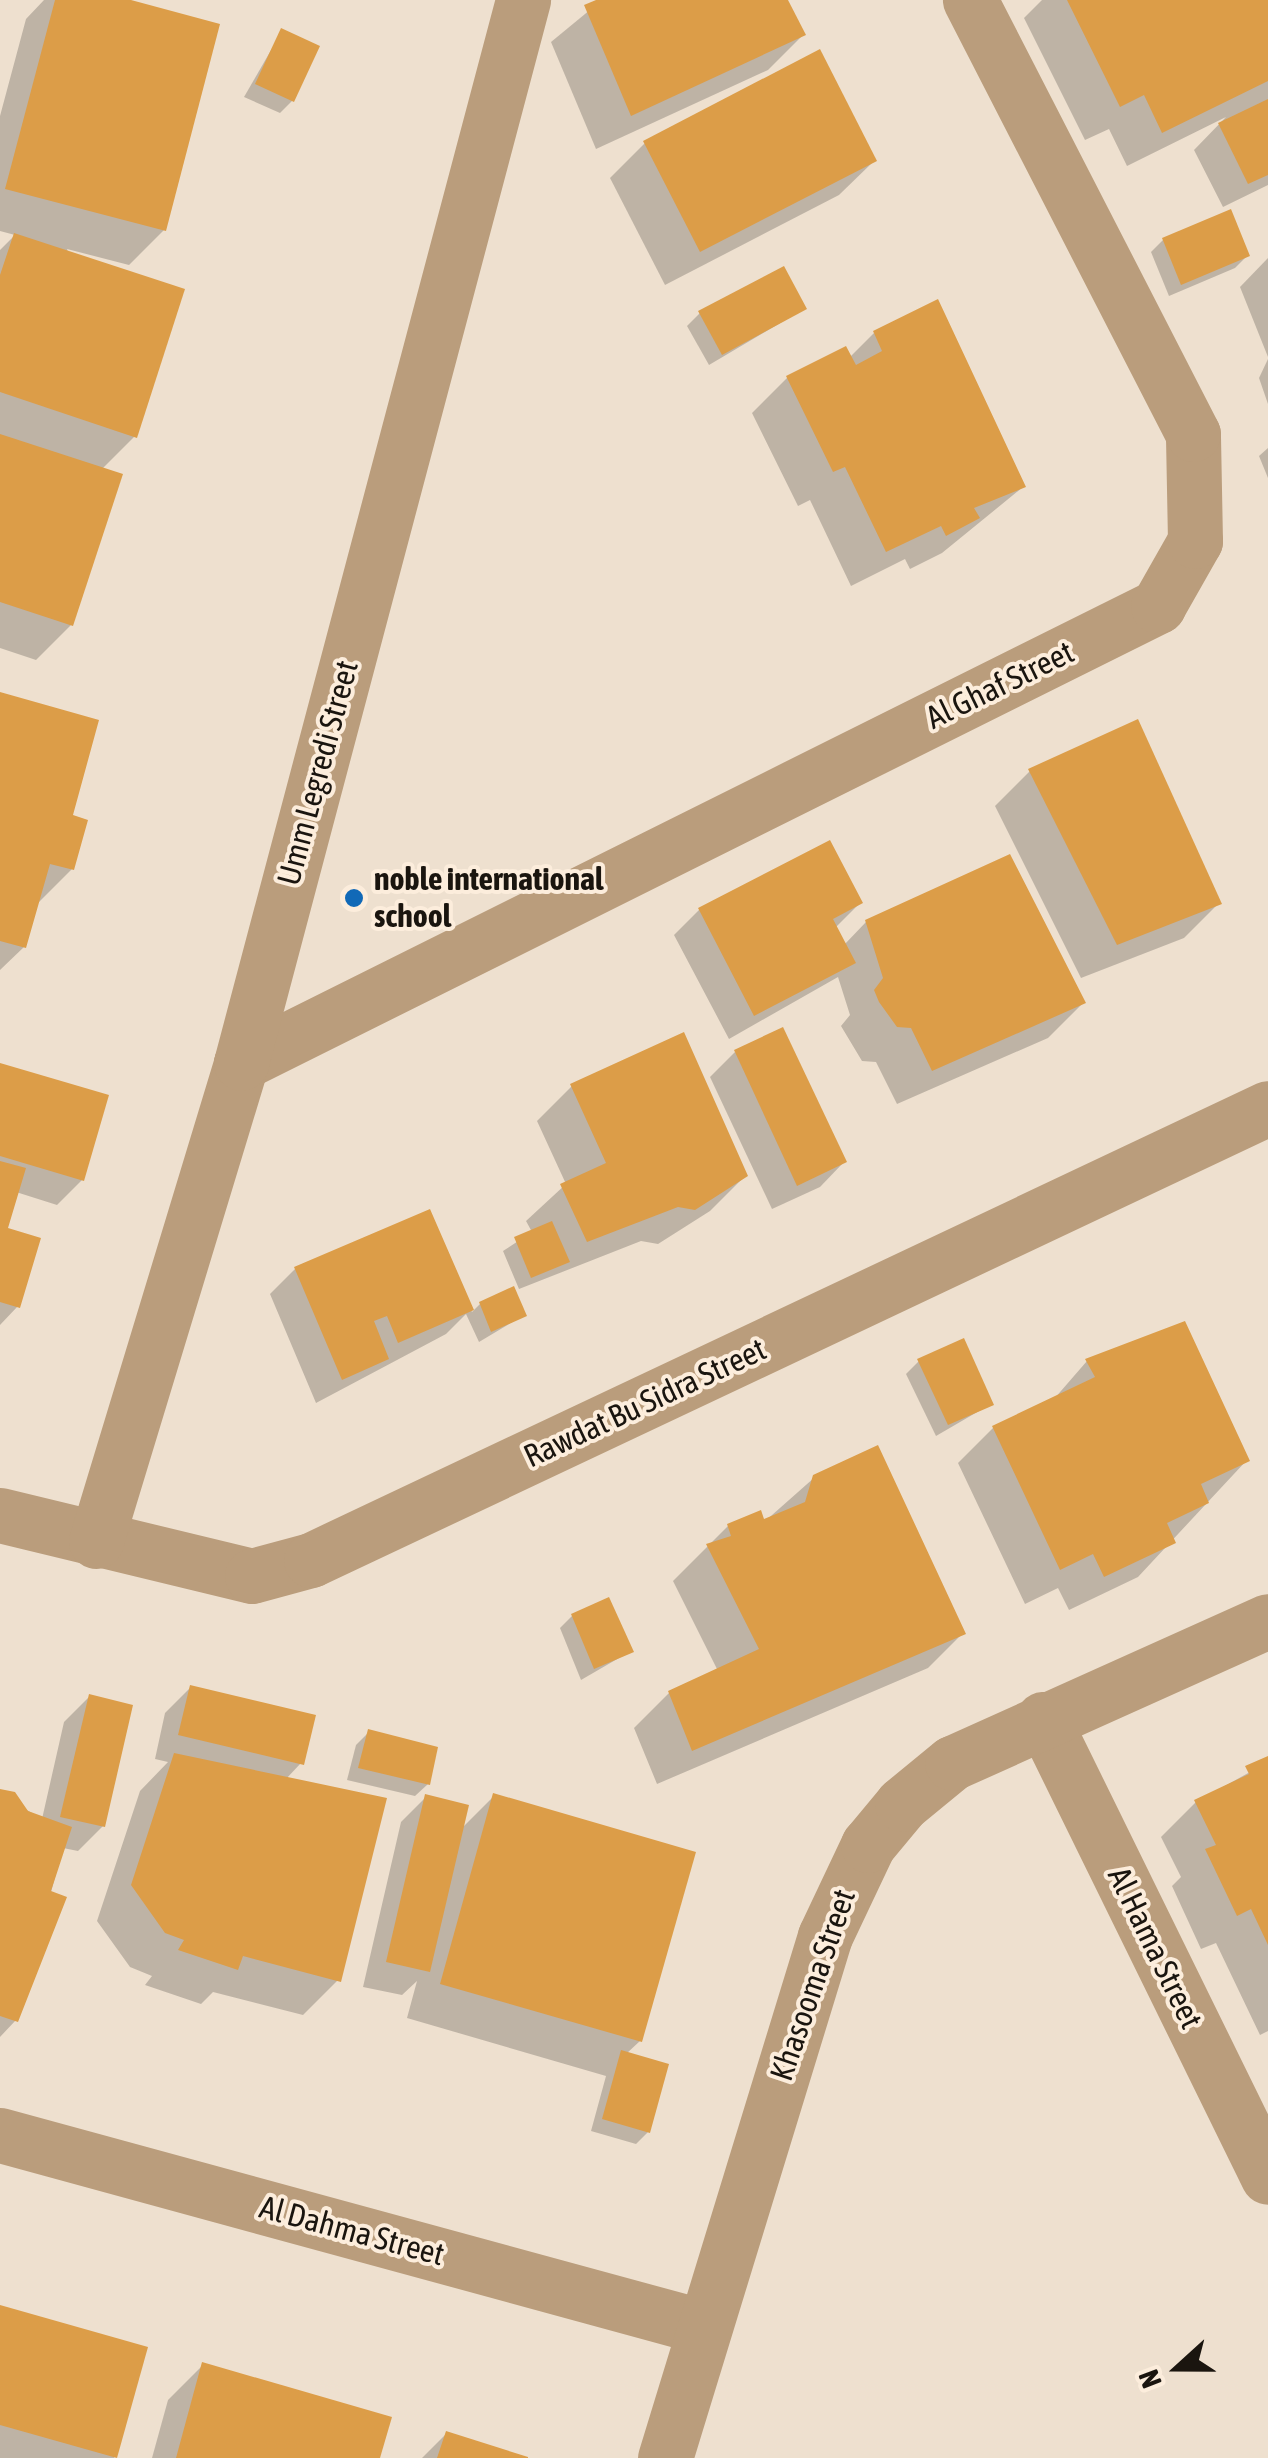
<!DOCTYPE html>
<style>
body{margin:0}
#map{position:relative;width:1268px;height:2458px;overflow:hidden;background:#eee0cf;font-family:"Asap Condensed",sans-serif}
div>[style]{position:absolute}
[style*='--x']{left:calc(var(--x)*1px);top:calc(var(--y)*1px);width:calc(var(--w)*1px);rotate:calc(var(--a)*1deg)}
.shadow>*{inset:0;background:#0003}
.building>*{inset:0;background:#dc9d48}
.minor>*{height:55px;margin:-27.5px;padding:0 27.5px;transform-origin:27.5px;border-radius:27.5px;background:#ba9d7c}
.dots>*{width:28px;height:28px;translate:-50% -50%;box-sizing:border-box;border:5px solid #fceddc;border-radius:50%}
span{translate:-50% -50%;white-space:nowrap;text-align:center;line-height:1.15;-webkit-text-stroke:8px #fceddc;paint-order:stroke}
.street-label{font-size:32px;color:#1a150f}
.poi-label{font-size:32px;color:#1a150f;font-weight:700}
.left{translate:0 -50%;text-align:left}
.north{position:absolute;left:1128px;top:2318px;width:100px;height:100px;-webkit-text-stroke:8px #fceddc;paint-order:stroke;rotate:249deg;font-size:28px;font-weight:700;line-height:40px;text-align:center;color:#1a150f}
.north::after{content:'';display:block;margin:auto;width:35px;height:45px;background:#1a150f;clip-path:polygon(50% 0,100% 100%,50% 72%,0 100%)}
</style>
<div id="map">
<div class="shadow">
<div style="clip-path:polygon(44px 0,121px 0,164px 230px,129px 265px,67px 249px,134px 437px,101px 470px,71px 625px,36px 660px,0 648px,0 250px,15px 235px,0 231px,0 116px,26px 19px)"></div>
<div style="clip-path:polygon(602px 0,787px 0,803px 35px,768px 70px,596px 149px,551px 42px)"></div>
<div style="clip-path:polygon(1042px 0,1268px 0,1268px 185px,1223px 207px,1194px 150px,1226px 117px,1127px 166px,1109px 129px,1085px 140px,1024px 18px)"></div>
<div style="clip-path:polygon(282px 31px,292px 101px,280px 113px,244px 97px)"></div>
<div style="clip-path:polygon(645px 143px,874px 161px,839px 195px,665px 285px,610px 178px)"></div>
<div style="clip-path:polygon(1163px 240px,1247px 256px,1235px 268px,1169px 296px,1151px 252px)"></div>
<div style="clip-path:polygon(1268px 258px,1268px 357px,1240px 287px)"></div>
<div style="clip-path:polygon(804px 309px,709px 365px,687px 326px,700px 313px)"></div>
<div style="clip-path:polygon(874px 333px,1023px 487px,942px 553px,910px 569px,905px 559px,851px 586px,810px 500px,798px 506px,752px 413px,787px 378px,849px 358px)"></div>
<div style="clip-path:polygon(1268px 359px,1268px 404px,1259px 378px)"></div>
<div style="clip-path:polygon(1268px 448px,1268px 478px,1259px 456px)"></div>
<div style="clip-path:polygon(0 694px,70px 817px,72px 869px,37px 904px,24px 947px,0 970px)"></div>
<div style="clip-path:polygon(1030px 771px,1219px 903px,1184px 938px,1081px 978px,995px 806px)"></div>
<div style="clip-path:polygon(860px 903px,835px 928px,844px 945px,866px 922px,1083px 1003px,1048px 1038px,897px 1104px,876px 1062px,862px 1061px,841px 1026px,850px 1015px,838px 977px,729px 1039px,674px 935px,699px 910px)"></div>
<div style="clip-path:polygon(735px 1052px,844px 1162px,820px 1187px,772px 1209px,710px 1077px)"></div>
<div style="clip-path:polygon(0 1066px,82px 1180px,57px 1205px,16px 1192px,5px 1230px,18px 1306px,0 1325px)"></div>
<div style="clip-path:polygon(572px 1086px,745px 1176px,710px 1211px,658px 1244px,641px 1241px,519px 1289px,503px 1251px,532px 1232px,526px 1221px,566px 1184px,537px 1121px)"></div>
<div style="clip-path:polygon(429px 1212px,472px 1312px,480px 1304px,524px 1315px,479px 1342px,466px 1314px,446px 1334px,316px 1403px,270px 1294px,295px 1269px)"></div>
<div style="clip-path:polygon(919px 1361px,991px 1404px,936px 1436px,906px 1374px)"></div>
<div style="clip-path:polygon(1087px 1361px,1247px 1460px,1138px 1577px,1069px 1610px,1058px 1588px,1025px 1604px,958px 1463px,993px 1428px,1054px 1399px)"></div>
<div style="clip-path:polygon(815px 1477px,963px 1633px,928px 1668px,657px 1784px,634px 1728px,669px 1693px,718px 1671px,673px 1581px,728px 1526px,763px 1523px)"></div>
<div style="clip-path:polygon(572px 1616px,631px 1651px,581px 1680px,560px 1628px)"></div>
<div style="clip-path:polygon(190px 1688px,301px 1763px,286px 1779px,338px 1980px,303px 2015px,213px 1992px,201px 2004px,145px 1985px,152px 1976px,130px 1967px,97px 1921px,140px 1791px,168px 1762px,155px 1759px,165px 1713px)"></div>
<div style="clip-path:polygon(89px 1697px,103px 1826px,78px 1851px,63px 1848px,16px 2020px,0 2037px,0 1794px,42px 1819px,64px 1722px)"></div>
<div style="clip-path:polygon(369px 1732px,428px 1784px,415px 1796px,347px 1780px,356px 1745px)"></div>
<div style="clip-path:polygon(1268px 1762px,1268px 2031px,1260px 2035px,1216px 1943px,1201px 1949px,1172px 1886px,1181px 1877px,1161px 1837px,1196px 1802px)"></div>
<div style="clip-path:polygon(494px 1796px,640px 2041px,626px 2054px,648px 2132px,636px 2144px,591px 2131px,606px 2076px,407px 2018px,417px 1981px,402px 1995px,363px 1987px,401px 1822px,426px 1797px,460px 1830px)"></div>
<div style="clip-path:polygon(0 2308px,115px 2456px,114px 2458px,0 2458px)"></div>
<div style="clip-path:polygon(203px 2365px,377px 2458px,152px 2458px,168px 2400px)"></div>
<div style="clip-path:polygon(446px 2434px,523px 2458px,422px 2458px)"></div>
</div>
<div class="building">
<div style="clip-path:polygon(55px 0,131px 0,220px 24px,166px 231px,5px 189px)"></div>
<div style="clip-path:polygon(596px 0,788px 0,806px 35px,631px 116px,584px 5px)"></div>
<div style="clip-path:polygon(1067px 0,1268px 0,1268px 81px,1162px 133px,1144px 95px,1120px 107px)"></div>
<div style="clip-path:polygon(281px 28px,320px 46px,294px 102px,255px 84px)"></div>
<div style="clip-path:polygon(820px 49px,877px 161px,700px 252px,643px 141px)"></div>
<div style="clip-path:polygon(1268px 99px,1268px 175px,1248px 184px,1218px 123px)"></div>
<div style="clip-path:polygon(1231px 209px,1250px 256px,1181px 285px,1162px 238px)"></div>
<div style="clip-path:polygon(14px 233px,185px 289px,137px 438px,0 392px,0 275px)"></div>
<div style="clip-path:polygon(784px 266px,807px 309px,722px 355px,698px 311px)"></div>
<div style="clip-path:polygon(938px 299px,1026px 487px,974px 508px,980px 518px,946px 536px,941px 526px,886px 552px,845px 467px,833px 472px,786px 376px,846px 346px,856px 365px,882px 351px,873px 331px)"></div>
<div style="clip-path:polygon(0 434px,123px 474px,73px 626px,0 602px)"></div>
<div style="clip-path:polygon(0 692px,99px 720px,73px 815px,88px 820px,74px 870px,50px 864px,26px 948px,0 941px)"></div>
<div style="clip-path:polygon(1138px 719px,1222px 904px,1117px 945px,1028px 769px)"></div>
<div style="clip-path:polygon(830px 840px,863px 903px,833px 919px,856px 963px,754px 1016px,698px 908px)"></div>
<div style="clip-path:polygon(1010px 854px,1086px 1003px,932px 1071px,911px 1028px,897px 1027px,879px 1002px,874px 990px,883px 978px,865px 920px)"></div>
<div style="clip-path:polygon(783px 1027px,847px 1162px,797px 1186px,734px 1050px)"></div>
<div style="clip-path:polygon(684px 1032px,748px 1176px,695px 1210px,678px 1207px,587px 1242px,560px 1184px,606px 1163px,570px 1084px)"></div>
<div style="clip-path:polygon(0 1063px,109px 1095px,84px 1181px,0 1156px)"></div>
<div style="clip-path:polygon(0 1161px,26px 1168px,8px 1228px,41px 1238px,20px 1308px,0 1302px)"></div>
<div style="clip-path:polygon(430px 1209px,474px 1310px,398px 1343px,387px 1316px,374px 1321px,389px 1359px,342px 1380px,294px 1267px)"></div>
<div style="clip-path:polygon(552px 1221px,570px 1262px,531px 1278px,514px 1237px)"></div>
<div style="clip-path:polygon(514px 1286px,527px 1316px,491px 1332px,479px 1302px)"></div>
<div style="clip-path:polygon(1185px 1321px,1250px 1461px,1201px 1484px,1209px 1503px,1167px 1523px,1176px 1543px,1104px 1577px,1093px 1554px,1060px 1570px,992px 1426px,1095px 1377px,1085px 1359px)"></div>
<div style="clip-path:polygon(964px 1338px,994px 1405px,948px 1425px,917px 1359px)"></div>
<div style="clip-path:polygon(878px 1445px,966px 1634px,692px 1751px,668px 1691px,759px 1649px,706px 1544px,731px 1536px,727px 1524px,761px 1510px,764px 1519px,805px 1502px,813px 1475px)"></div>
<div style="clip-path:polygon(609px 1597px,634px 1652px,594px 1669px,571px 1614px)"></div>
<div style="clip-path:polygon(190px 1685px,316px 1715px,304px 1765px,178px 1735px)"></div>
<div style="clip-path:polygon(89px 1694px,133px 1705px,105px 1827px,60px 1817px)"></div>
<div style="clip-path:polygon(368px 1729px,438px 1747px,430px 1785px,358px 1768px)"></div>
<div style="clip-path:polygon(174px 1753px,387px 1798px,341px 1982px,243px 1956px,238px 1970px,178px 1950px,184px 1940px,165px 1933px,131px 1885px)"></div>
<div style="clip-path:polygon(1268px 1756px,1268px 1945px,1251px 1909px,1237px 1916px,1205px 1849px,1216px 1845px,1194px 1800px,1249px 1774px,1245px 1766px)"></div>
<div style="clip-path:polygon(0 1789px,15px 1792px,28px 1811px,72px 1827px,51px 1891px,67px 1897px,18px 2022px,0 2016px)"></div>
<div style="clip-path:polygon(493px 1793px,696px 1852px,642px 2042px,440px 1984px)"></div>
<div style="clip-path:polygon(425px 1794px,469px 1805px,430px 1972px,386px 1962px)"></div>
<div style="clip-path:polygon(621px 2050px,669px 2064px,650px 2133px,602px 2119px)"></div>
<div style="clip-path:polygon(0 2305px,148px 2347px,117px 2458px,0 2425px)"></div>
<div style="clip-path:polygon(202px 2362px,392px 2417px,380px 2458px,176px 2458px)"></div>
<div style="clip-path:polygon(446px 2431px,528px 2457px,528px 2458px,437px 2458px)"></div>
</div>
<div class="minor">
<div style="--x:241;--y:1063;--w:1025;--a:-26.49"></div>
<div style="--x:1158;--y:606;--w:75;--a:-60.4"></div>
<div style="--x:1195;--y:541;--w:107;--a:-91.1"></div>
<div style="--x:1193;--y:434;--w:488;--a:-117.2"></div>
<div style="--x:0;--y:1515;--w:259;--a:13.6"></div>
<div style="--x:252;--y:1576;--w:61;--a:-15.2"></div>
<div style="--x:311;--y:1560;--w:1058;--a:-25.28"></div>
<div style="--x:96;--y:1541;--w:500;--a:-73.1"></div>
<div style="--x:241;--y:1063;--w:1100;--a:-75.14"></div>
<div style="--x:1043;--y:1719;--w:510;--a:63.84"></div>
<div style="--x:0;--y:2135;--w:730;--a:15.26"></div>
<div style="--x:665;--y:2458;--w:546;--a:-72.96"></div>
<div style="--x:825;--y:1936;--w:101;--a:-64.7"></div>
<div style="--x:868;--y:1845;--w:53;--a:-50.3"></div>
<div style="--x:902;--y:1804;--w:65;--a:-39.4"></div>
<div style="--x:952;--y:1763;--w:346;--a:-24.2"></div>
</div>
<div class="dots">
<div style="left:354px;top:898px;background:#1169b7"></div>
</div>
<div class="street-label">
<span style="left:1000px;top:685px;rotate:-26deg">Al Ghaf Street</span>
<span style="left:318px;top:773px;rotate:-75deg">Umm Legredi Street</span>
<span style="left:645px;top:1403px;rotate:-25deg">Rawdat Bu Sidra Street</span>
<span style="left:1155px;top:1948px;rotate:64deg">Al Hama Street</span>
<span style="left:813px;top:1985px;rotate:-71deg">Khasooma Street</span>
<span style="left:352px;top:2231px;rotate:15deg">Al Dahma Street</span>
</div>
<div class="poi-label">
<span class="left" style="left:374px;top:898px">noble international<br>school</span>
</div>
<div class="north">N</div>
</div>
